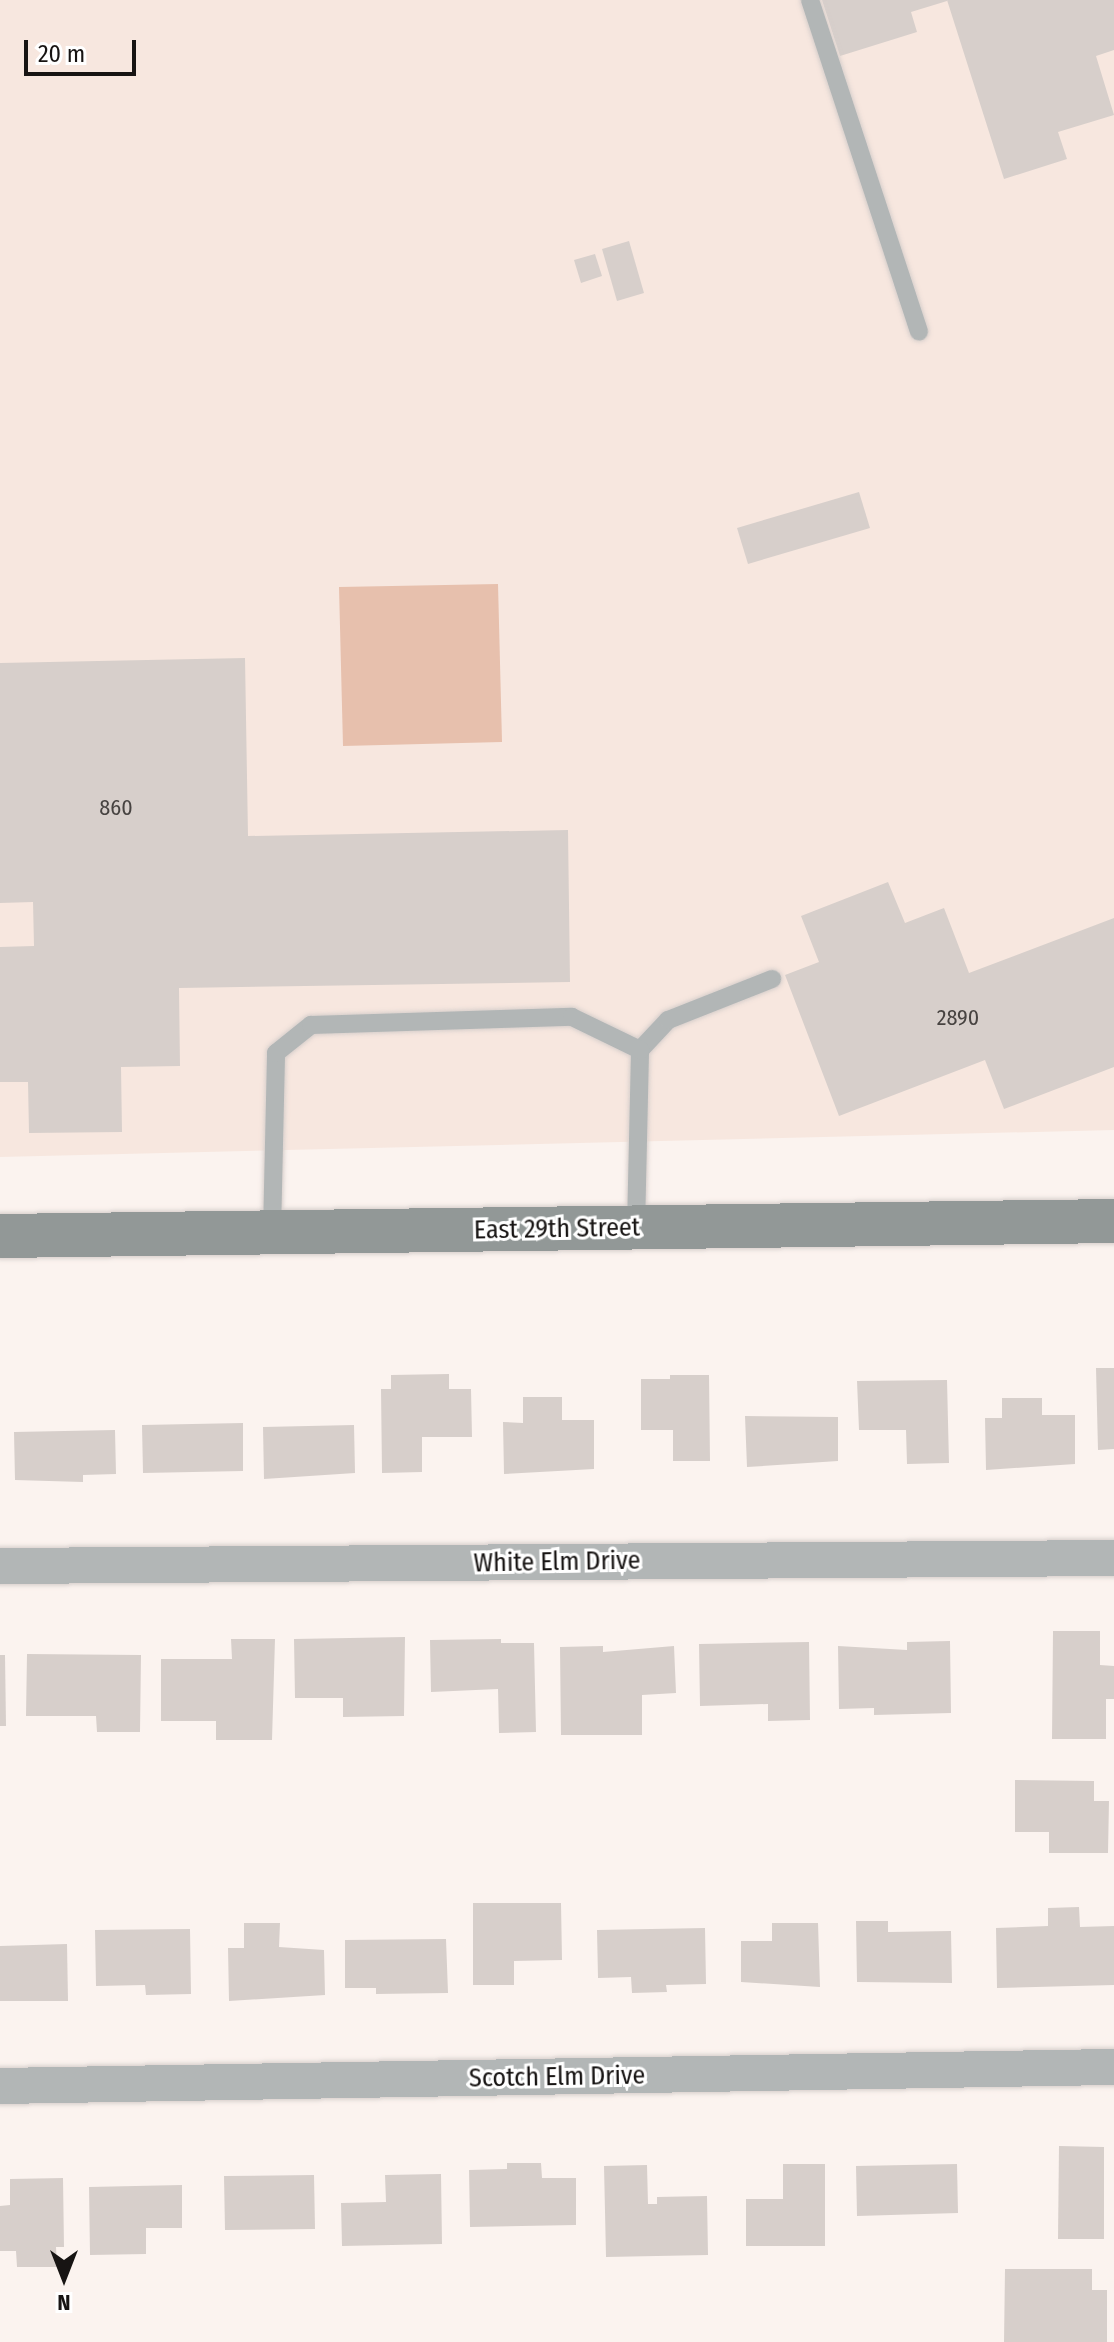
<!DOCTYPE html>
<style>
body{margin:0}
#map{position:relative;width:1114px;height:2342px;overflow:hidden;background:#fbf3ef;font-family:"Fira Sans Condensed",sans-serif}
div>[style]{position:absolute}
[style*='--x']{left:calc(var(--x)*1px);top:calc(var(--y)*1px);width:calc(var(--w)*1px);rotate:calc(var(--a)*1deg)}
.built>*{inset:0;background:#f7e7df}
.green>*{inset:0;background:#e7c0ad}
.building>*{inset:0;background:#d7cfcb}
.roads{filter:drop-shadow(0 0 2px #d7cfcc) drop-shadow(0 0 2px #d7cfcc)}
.lane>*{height:18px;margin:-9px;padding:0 9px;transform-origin:9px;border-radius:9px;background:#b2b6b6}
.street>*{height:36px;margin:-18px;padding:0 18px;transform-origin:18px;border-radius:18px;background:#b2b6b6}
.secondary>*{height:44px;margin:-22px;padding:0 22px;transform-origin:22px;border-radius:22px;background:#929897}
span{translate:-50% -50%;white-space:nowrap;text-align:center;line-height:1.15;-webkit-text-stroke:6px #fff;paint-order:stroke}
.number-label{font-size:22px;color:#474341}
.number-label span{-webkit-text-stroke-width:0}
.street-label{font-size:26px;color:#171413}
.north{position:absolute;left:24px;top:2238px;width:80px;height:80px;-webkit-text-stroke:6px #fff;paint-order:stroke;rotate:180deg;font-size:22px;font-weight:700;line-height:32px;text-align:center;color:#171413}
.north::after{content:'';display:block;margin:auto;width:28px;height:36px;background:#171413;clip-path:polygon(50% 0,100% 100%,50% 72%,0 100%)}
.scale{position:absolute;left:24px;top:40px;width:112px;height:36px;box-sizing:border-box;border:4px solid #171413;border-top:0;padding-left:10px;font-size:24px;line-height:28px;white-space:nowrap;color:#171413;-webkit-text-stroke:6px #fff;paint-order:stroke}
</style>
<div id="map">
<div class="built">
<div style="clip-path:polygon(0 0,1114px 0,1114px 1130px,0 1157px)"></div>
</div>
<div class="green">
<div style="clip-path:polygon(498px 584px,502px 742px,343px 746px,339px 587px)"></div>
</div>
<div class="building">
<div style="clip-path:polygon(822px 0,947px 0,947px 1px,911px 12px,917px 32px,840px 56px)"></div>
<div style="clip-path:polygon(947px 0,1114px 0,1114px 50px,1096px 56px,1114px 115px,1058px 132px,1067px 159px,1004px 179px)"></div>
<div style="clip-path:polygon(629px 241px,644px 293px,617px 301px,602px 249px)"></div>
<div style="clip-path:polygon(595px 254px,602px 276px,581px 283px,574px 260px)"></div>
<div style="clip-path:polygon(859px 492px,870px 528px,748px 564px,737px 528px)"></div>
<div style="clip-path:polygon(245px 658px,248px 836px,568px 830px,570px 982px,179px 988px,180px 1066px,121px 1067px,122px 1132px,29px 1133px,28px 1082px,0 1082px,0 947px,34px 946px,33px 902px,0 903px,0 663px)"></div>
<div style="clip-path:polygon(888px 882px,905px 923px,944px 908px,969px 973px,1114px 918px,1114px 1067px,1004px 1109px,985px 1060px,839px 1116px,785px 975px,819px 962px,801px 916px)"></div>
<div style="clip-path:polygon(1096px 1368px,1114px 1368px,1114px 1449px,1098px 1450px)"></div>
<div style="clip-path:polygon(449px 1374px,449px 1389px,471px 1389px,472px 1437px,422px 1437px,422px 1472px,382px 1473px,381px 1389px,391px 1389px,391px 1375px)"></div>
<div style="clip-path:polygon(670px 1375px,709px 1375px,710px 1461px,673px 1461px,673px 1430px,641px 1430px,641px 1379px,670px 1379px)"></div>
<div style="clip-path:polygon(947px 1380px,949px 1463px,907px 1464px,906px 1430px,859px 1430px,857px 1381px)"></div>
<div style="clip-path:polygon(523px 1397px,562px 1397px,562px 1420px,594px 1420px,594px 1469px,504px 1474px,503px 1422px,523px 1423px)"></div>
<div style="clip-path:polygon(1002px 1398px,1042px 1398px,1042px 1415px,1075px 1415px,1075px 1464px,986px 1470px,985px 1418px,1002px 1418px)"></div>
<div style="clip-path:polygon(745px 1416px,838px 1417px,838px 1461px,747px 1467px)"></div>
<div style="clip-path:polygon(243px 1423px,243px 1471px,143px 1473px,142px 1425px)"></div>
<div style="clip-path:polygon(354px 1425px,355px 1473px,264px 1479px,263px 1427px)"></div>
<div style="clip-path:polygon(115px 1430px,116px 1474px,83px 1475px,83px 1482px,15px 1480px,14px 1432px)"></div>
<div style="clip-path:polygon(1053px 1631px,1100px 1631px,1100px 1665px,1114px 1666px,1114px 1699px,1106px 1699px,1106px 1739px,1052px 1739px)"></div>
<div style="clip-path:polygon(405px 1637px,404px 1716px,343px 1717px,343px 1698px,295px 1698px,294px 1639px)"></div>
<div style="clip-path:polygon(231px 1639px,275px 1639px,272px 1740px,216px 1740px,216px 1721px,161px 1721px,161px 1659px,232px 1659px)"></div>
<div style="clip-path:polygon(501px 1639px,501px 1643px,534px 1643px,536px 1732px,499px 1733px,498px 1689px,431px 1692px,430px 1640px)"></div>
<div style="clip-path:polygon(950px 1641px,951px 1713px,874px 1715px,874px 1708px,839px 1709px,838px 1646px,907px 1650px,907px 1642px)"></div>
<div style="clip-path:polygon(809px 1642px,810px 1720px,768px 1721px,768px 1704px,700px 1706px,699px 1644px)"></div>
<div style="clip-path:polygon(603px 1646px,603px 1652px,674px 1646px,676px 1693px,642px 1695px,642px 1735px,561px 1735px,560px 1647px)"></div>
<div style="clip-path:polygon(27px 1654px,141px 1655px,140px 1732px,97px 1732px,96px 1716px,26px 1716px)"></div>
<div style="clip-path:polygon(0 1655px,5px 1655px,6px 1726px,0 1726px)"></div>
<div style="clip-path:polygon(1015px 1780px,1094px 1781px,1094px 1801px,1109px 1801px,1108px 1853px,1049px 1853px,1049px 1832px,1015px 1832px)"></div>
<div style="clip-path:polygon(473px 1903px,561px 1903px,562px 1960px,514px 1961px,514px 1985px,473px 1985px)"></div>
<div style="clip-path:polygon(1079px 1907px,1080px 1927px,1114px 1926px,1114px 1985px,997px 1988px,996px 1928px,1048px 1926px,1048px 1908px)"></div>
<div style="clip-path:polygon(856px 1921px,888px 1921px,888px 1932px,951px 1931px,952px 1983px,857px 1982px)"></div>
<div style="clip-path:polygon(244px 1923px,280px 1923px,279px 1947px,324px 1950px,325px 1995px,229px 2001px,228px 1948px,244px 1948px)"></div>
<div style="clip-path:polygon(772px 1923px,818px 1923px,820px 1987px,741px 1982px,741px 1941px,772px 1941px)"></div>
<div style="clip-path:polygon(705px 1928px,706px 1984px,666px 1985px,667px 1992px,632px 1993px,631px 1977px,598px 1978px,597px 1930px)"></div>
<div style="clip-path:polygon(190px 1929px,191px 1994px,146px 1995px,145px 1985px,96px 1986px,95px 1930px)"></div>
<div style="clip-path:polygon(446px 1939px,448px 1993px,376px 1994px,376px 1988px,345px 1988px,345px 1940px)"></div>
<div style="clip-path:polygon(67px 1944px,68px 2001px,0 2001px,0 1946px)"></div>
<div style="clip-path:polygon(1059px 2146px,1104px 2147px,1104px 2239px,1058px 2239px)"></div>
<div style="clip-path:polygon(507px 2163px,541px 2163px,542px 2178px,576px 2178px,576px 2225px,470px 2227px,469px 2170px,507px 2169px)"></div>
<div style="clip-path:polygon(783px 2164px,825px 2164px,825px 2246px,746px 2246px,746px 2199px,783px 2199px)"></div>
<div style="clip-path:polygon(957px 2164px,958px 2213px,857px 2216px,856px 2166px)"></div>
<div style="clip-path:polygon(647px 2165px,648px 2204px,657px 2204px,657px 2197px,707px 2196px,708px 2255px,606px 2257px,604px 2166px)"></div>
<div style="clip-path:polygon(441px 2174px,442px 2244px,342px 2246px,341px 2203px,386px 2202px,385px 2175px)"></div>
<div style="clip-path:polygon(314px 2175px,315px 2229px,225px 2230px,224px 2176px)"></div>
<div style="clip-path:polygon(63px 2178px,64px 2247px,56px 2247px,57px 2267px,17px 2267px,16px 2251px,0 2251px,0 2206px,10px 2205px,10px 2179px)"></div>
<div style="clip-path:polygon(182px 2185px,182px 2228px,146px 2228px,146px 2254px,90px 2255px,89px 2187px)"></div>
<div style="clip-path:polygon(1005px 2269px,1092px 2269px,1092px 2290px,1107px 2290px,1107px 2342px,1004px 2342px)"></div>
</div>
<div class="roads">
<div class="lane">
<div style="--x:810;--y:0;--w:349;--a:71.8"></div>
<div style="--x:636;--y:1228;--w:178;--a:-88.7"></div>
<div style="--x:640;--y:1050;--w:41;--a:-47"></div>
<div style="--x:668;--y:1020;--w:112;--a:-21.5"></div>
<div style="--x:272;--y:1232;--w:179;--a:-88.7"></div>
<div style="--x:276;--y:1053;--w:45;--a:-38.7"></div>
<div style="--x:311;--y:1025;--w:261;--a:-1.8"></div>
<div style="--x:572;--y:1017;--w:76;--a:25.9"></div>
</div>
<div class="street">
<div style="--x:0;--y:1566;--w:1114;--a:-0.41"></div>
<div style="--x:0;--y:2086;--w:1114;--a:-0.98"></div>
</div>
<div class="secondary">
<div style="--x:0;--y:1236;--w:1114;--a:-0.77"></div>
</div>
</div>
<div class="number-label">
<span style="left:116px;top:808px">860</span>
<span style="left:958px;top:1018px">2890</span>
</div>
<div class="street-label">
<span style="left:557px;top:1229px;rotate:-1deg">East 29th Street</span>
<span style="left:557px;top:1562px;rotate:-1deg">White Elm Drive</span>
<span style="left:557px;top:2077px;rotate:-1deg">Scotch Elm Drive</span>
</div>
<div class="north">N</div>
<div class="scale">20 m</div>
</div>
